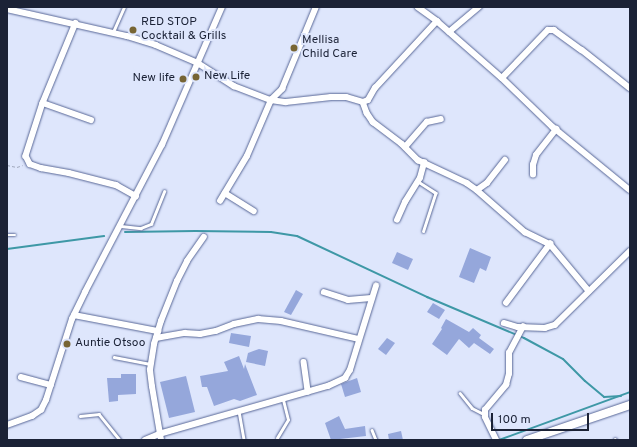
<!DOCTYPE html>
<style>
body{margin:0}
#map{position:relative;width:637px;height:447px;overflow:hidden;background:#dee6fc;font-family:Overpass,sans-serif}
div>[style]{position:absolute}
[style*='--x']{left:calc(var(--x)*1px);top:calc(var(--y)*1px);width:calc(var(--w)*1px);rotate:calc(var(--a)*1deg)}
.stream>*{height:2px;margin:-1px;padding:0 1px;transform-origin:1px;border-radius:1px;background:#3e98a6}
.building>*{inset:0;background:#95a7db}
.path>*{height:1px;margin-top:-0.5px;transform-origin:0;background:repeating-linear-gradient(90deg,#a2aabf 0 3px,transparent 0 5px)}
.roads{filter:drop-shadow(0 0 1px #586797) drop-shadow(0 0 1px #586797)}
.lane>*{height:2.5px;margin:-1.25px;padding:0 1.25px;transform-origin:1.25px;border-radius:1.25px;background:#fff}
.street>*{height:5.5px;margin:-2.75px;padding:0 2.75px;transform-origin:2.75px;border-radius:2.75px;background:#fff}
.secondary>*{height:8px;margin:-4px;padding:0 4px;transform-origin:4px;border-radius:4px;background:#fff}
.dots>*{width:11px;height:11px;translate:-50% -50%;box-sizing:border-box;border:2px solid #dee6fc;border-radius:50%}
span{translate:-50% -50%;white-space:nowrap;text-align:center;line-height:1.15;-webkit-text-stroke:4px #dee6fc;paint-order:stroke}
.poi-label{font-size:12px;color:#1b2236}
.left{translate:0 -50%;text-align:left}
.right{translate:-100% -50%;text-align:right}
.frame{position:absolute;inset:0;border:8px solid #1b2236;pointer-events:none}
.scale{position:absolute;left:491px;top:413px;width:98px;height:18px;box-sizing:border-box;border:2px solid #1b2236;border-top:0;padding-left:5px;font-size:12px;line-height:14px;white-space:nowrap;color:#1b2236;-webkit-text-stroke:3px #dee6fc;paint-order:stroke}
</style>
<div id="map">
<div class="stream">
<div style="--x:125;--y:232;--w:70;--a:-0.8"></div>
<div style="--x:195;--y:231;--w:76;--a:0.8"></div>
<div style="--x:271;--y:232;--w:26;--a:9"></div>
<div style="--x:297;--y:236;--w:144;--a:25.1"></div>
<div style="--x:427;--y:297;--w:105;--a:22.9"></div>
<div style="--x:524;--y:338;--w:44;--a:28.3"></div>
<div style="--x:563;--y:359;--w:31;--a:45"></div>
<div style="--x:585;--y:381;--w:25;--a:40"></div>
<div style="--x:604;--y:397;--w:17;--a:-3"></div>
<div style="--x:7;--y:249;--w:98;--a:-7.6"></div>
<div style="--x:499;--y:440;--w:140;--a:-20.1"></div>
</div>
<div class="building">
<div style="clip-path:polygon(470px 248px,491px 257px,486px 271px,480px 268px,474px 283px,459px 277px)"></div>
<div style="clip-path:polygon(397px 252px,413px 259px,408px 270px,392px 263px)"></div>
<div style="clip-path:polygon(296px 290px,303px 294px,291px 315px,284px 312px)"></div>
<div style="clip-path:polygon(433px 303px,445px 310px,439px 319px,427px 312px)"></div>
<div style="clip-path:polygon(446px 319px,469px 332px,473px 328px,481px 335px,479px 338px,494px 349px,490px 354px,474px 343px,469px 348px,459px 339px,447px 355px,432px 344px,442px 329px,441px 328px)"></div>
<div style="clip-path:polygon(231px 333px,251px 336px,249px 347px,229px 343px)"></div>
<div style="clip-path:polygon(387px 338px,395px 343px,386px 355px,378px 349px)"></div>
<div style="clip-path:polygon(259px 349px,268px 351px,265px 366px,246px 362px,248px 353px)"></div>
<div style="clip-path:polygon(239px 356px,244px 369px,245px 364px,257px 395px,240px 401px,234px 399px,214px 406px,207px 387px,202px 387px,200px 376px,228px 371px,224px 362px)"></div>
<div style="clip-path:polygon(121px 374px,136px 374px,136px 394px,118px 395px,118px 401px,109px 402px,107px 378px,121px 378px)"></div>
<div style="clip-path:polygon(186px 376px,195px 412px,169px 418px,160px 382px)"></div>
<div style="clip-path:polygon(357px 378px,361px 392px,345px 397px,341px 384px)"></div>
<div style="clip-path:polygon(339px 416px,345px 429px,365px 426px,366px 436px,331px 440px,325px 423px)"></div>
<div style="clip-path:polygon(401px 431px,403px 440px,389px 440px,388px 434px)"></div>
</div>
<div class="path">
<div style="--x:7;--y:165;--w:10;--a:11"></div>
<div style="--x:17;--y:167;--w:6;--a:-18"></div>
</div>
<div class="roads">
<div class="lane">
<div style="--x:113;--y:32;--w:27;--a:-66"></div>
<div style="--x:419;--y:182;--w:20;--a:33"></div>
<div style="--x:436;--y:193;--w:40;--a:108"></div>
<div style="--x:121;--y:226;--w:20;--a:6"></div>
<div style="--x:141;--y:228;--w:11;--a:-22"></div>
<div style="--x:151;--y:224;--w:35;--a:-68"></div>
<div style="--x:7;--y:235;--w:8;--a:0"></div>
<div style="--x:114;--y:357;--w:38;--a:11"></div>
<div style="--x:460;--y:393;--w:19;--a:51"></div>
<div style="--x:472;--y:408;--w:13;--a:27"></div>
<div style="--x:239;--y:411;--w:29;--a:80"></div>
<div style="--x:80;--y:416;--w:19;--a:-6"></div>
<div style="--x:99;--y:414;--w:33;--a:51"></div>
<div style="--x:372;--y:430;--w:11;--a:68"></div>
<div style="--x:277;--y:438;--w:21;--a:-59"></div>
<div style="--x:288;--y:420;--w:21;--a:-104"></div>
<div style="--x:615;--y:439;--w:1;--a:45"></div>
</div>
<div class="street">
<div style="--x:418;--y:7;--w:24;--a:36"></div>
<div style="--x:437;--y:21;--w:86;--a:41.2"></div>
<div style="--x:502;--y:78;--w:71;--a:43.9"></div>
<div style="--x:553;--y:127;--w:99;--a:39.3"></div>
<div style="--x:7;--y:9;--w:123;--a:12.7"></div>
<div style="--x:127;--y:36;--w:30;--a:17"></div>
<div style="--x:156;--y:45;--w:46;--a:23.2"></div>
<div style="--x:198;--y:63;--w:43;--a:32.6"></div>
<div style="--x:234;--y:86;--w:40;--a:21"></div>
<div style="--x:271;--y:100;--w:15;--a:8"></div>
<div style="--x:286;--y:102;--w:45;--a:-6.3"></div>
<div style="--x:331;--y:97;--w:15;--a:0"></div>
<div style="--x:346;--y:97;--w:18;--a:16"></div>
<div style="--x:363;--y:102;--w:5;--a:-22"></div>
<div style="--x:368;--y:100;--w:14;--a:-60"></div>
<div style="--x:375;--y:88;--w:91;--a:-47.2"></div>
<div style="--x:76;--y:23;--w:87;--a:112.4"></div>
<div style="--x:43;--y:103;--w:56;--a:107.8"></div>
<div style="--x:26;--y:156;--w:9;--a:63"></div>
<div style="--x:30;--y:164;--w:12;--a:20"></div>
<div style="--x:41;--y:168;--w:28;--a:10"></div>
<div style="--x:69;--y:173;--w:49;--a:14.3"></div>
<div style="--x:116;--y:185;--w:23;--a:29"></div>
<div style="--x:449;--y:32;--w:39;--a:-40"></div>
<div style="--x:502;--y:78;--w:66;--a:-46.2"></div>
<div style="--x:548;--y:30;--w:6;--a:0"></div>
<div style="--x:554;--y:30;--w:34;--a:36"></div>
<div style="--x:582;--y:50;--w:61;--a:38.4"></div>
<div style="--x:363;--y:102;--w:12;--a:70"></div>
<div style="--x:367;--y:113;--w:11;--a:56"></div>
<div style="--x:373;--y:122;--w:36;--a:37"></div>
<div style="--x:402;--y:144;--w:23;--a:45"></div>
<div style="--x:418;--y:160;--w:54;--a:25.1"></div>
<div style="--x:467;--y:183;--w:12;--a:35"></div>
<div style="--x:477;--y:190;--w:64;--a:41.2"></div>
<div style="--x:525;--y:232;--w:28;--a:26"></div>
<div style="--x:550;--y:244;--w:61;--a:50.3"></div>
<div style="--x:43;--y:103;--w:51;--a:19.5"></div>
<div style="--x:405;--y:147;--w:33;--a:-49"></div>
<div style="--x:427;--y:122;--w:14;--a:-12"></div>
<div style="--x:533;--y:175;--w:10;--a:-90"></div>
<div style="--x:533;--y:165;--w:10;--a:-73"></div>
<div style="--x:536;--y:155;--w:33;--a:-52"></div>
<div style="--x:477;--y:190;--w:12;--a:-35"></div>
<div style="--x:487;--y:183;--w:29;--a:-52"></div>
<div style="--x:225;--y:193;--w:34;--a:32"></div>
<div style="--x:220;--y:201;--w:52;--a:-59"></div>
<div style="--x:247;--y:156;--w:61;--a:-66.8"></div>
<div style="--x:271;--y:100;--w:16;--a:-45"></div>
<div style="--x:282;--y:89;--w:89;--a:-67.5"></div>
<div style="--x:397;--y:220;--w:20;--a:-66"></div>
<div style="--x:405;--y:202;--w:28;--a:-58"></div>
<div style="--x:420;--y:178;--w:16;--a:-75"></div>
<div style="--x:324;--y:292;--w:25;--a:18"></div>
<div style="--x:348;--y:300;--w:23;--a:-5"></div>
<div style="--x:506;--y:303;--w:74;--a:-53.3"></div>
<div style="--x:74;--y:315;--w:86;--a:10.8"></div>
<div style="--x:504;--y:323;--w:15;--a:16"></div>
<div style="--x:518;--y:327;--w:27;--a:2"></div>
<div style="--x:545;--y:328;--w:10;--a:-17"></div>
<div style="--x:555;--y:325;--w:105;--a:-44.6"></div>
<div style="--x:156;--y:338;--w:29;--a:-10"></div>
<div style="--x:185;--y:333;--w:15;--a:4"></div>
<div style="--x:200;--y:334;--w:16;--a:-11"></div>
<div style="--x:216;--y:331;--w:19;--a:-21"></div>
<div style="--x:234;--y:324;--w:25;--a:-12"></div>
<div style="--x:258;--y:319;--w:23;--a:5"></div>
<div style="--x:281;--y:321;--w:80;--a:13"></div>
<div style="--x:304;--y:362;--w:30;--a:82"></div>
<div style="--x:21;--y:377;--w:31;--a:15"></div>
<div style="--x:7;--y:425;--w:27;--a:-20"></div>
<div style="--x:32;--y:416;--w:11;--a:-34"></div>
<div style="--x:41;--y:410;--w:11;--a:-63"></div>
<div style="--x:46;--y:400;--w:85;--a:-72.2"></div>
<div style="--x:72;--y:319;--w:30;--a:-64"></div>
<div style="--x:85;--y:292;--w:166;--a:-62.4"></div>
<div style="--x:162;--y:145;--w:150;--a:-66.5"></div>
<div style="--x:145;--y:440;--w:15;--a:-23"></div>
<div style="--x:159;--y:434;--w:176;--a:-15.9"></div>
<div style="--x:328;--y:386;--w:19;--a:-25"></div>
<div style="--x:345;--y:378;--w:9;--a:-58"></div>
<div style="--x:350;--y:370;--w:88;--a:-72.8"></div>
<div style="--x:161;--y:440;--w:54;--a:-99.6"></div>
<div style="--x:152;--y:387;--w:17;--a:-97"></div>
<div style="--x:150;--y:370;--w:26;--a:-81"></div>
<div style="--x:154;--y:344;--w:24;--a:-73"></div>
<div style="--x:161;--y:321;--w:43;--a:-68.2"></div>
<div style="--x:177;--y:281;--w:22;--a:-63"></div>
<div style="--x:187;--y:261;--w:29;--a:-55"></div>
<div style="--x:496;--y:440;--w:25;--a:-116"></div>
<div style="--x:485;--y:417;--w:7;--a:-90"></div>
<div style="--x:485;--y:410;--w:33;--a:-50"></div>
<div style="--x:506;--y:385;--w:11;--a:-75"></div>
<div style="--x:509;--y:374;--w:21;--a:-90"></div>
<div style="--x:509;--y:353;--w:30;--a:-62"></div>
</div>
<div class="secondary">
<div style="--x:527;--y:440;--w:109;--a:-18.8"></div>
</div>
</div>
<div class="dots">
<div style="left:133px;top:30px;background:#776534"></div>
<div style="left:294px;top:48px;background:#776534"></div>
<div style="left:196px;top:77px;background:#776534"></div>
<div style="left:183px;top:79px;background:#776534"></div>
<div style="left:67px;top:344px;background:#776534"></div>
</div>
<div class="poi-label">
<span class="left" style="left:141px;top:30px">RED STOP<br>Cocktail &amp; Grills</span>
<span class="left" style="left:302px;top:48px">Mellisa<br>Child Care</span>
<span class="left" style="left:204px;top:77px">New Life</span>
<span class="right" style="left:175px;top:79px">New life</span>
<span class="left" style="left:75px;top:344px">Auntie Otsoo</span>
</div>
<div class="frame"></div>
<div class="scale">100 m</div>
</div>
